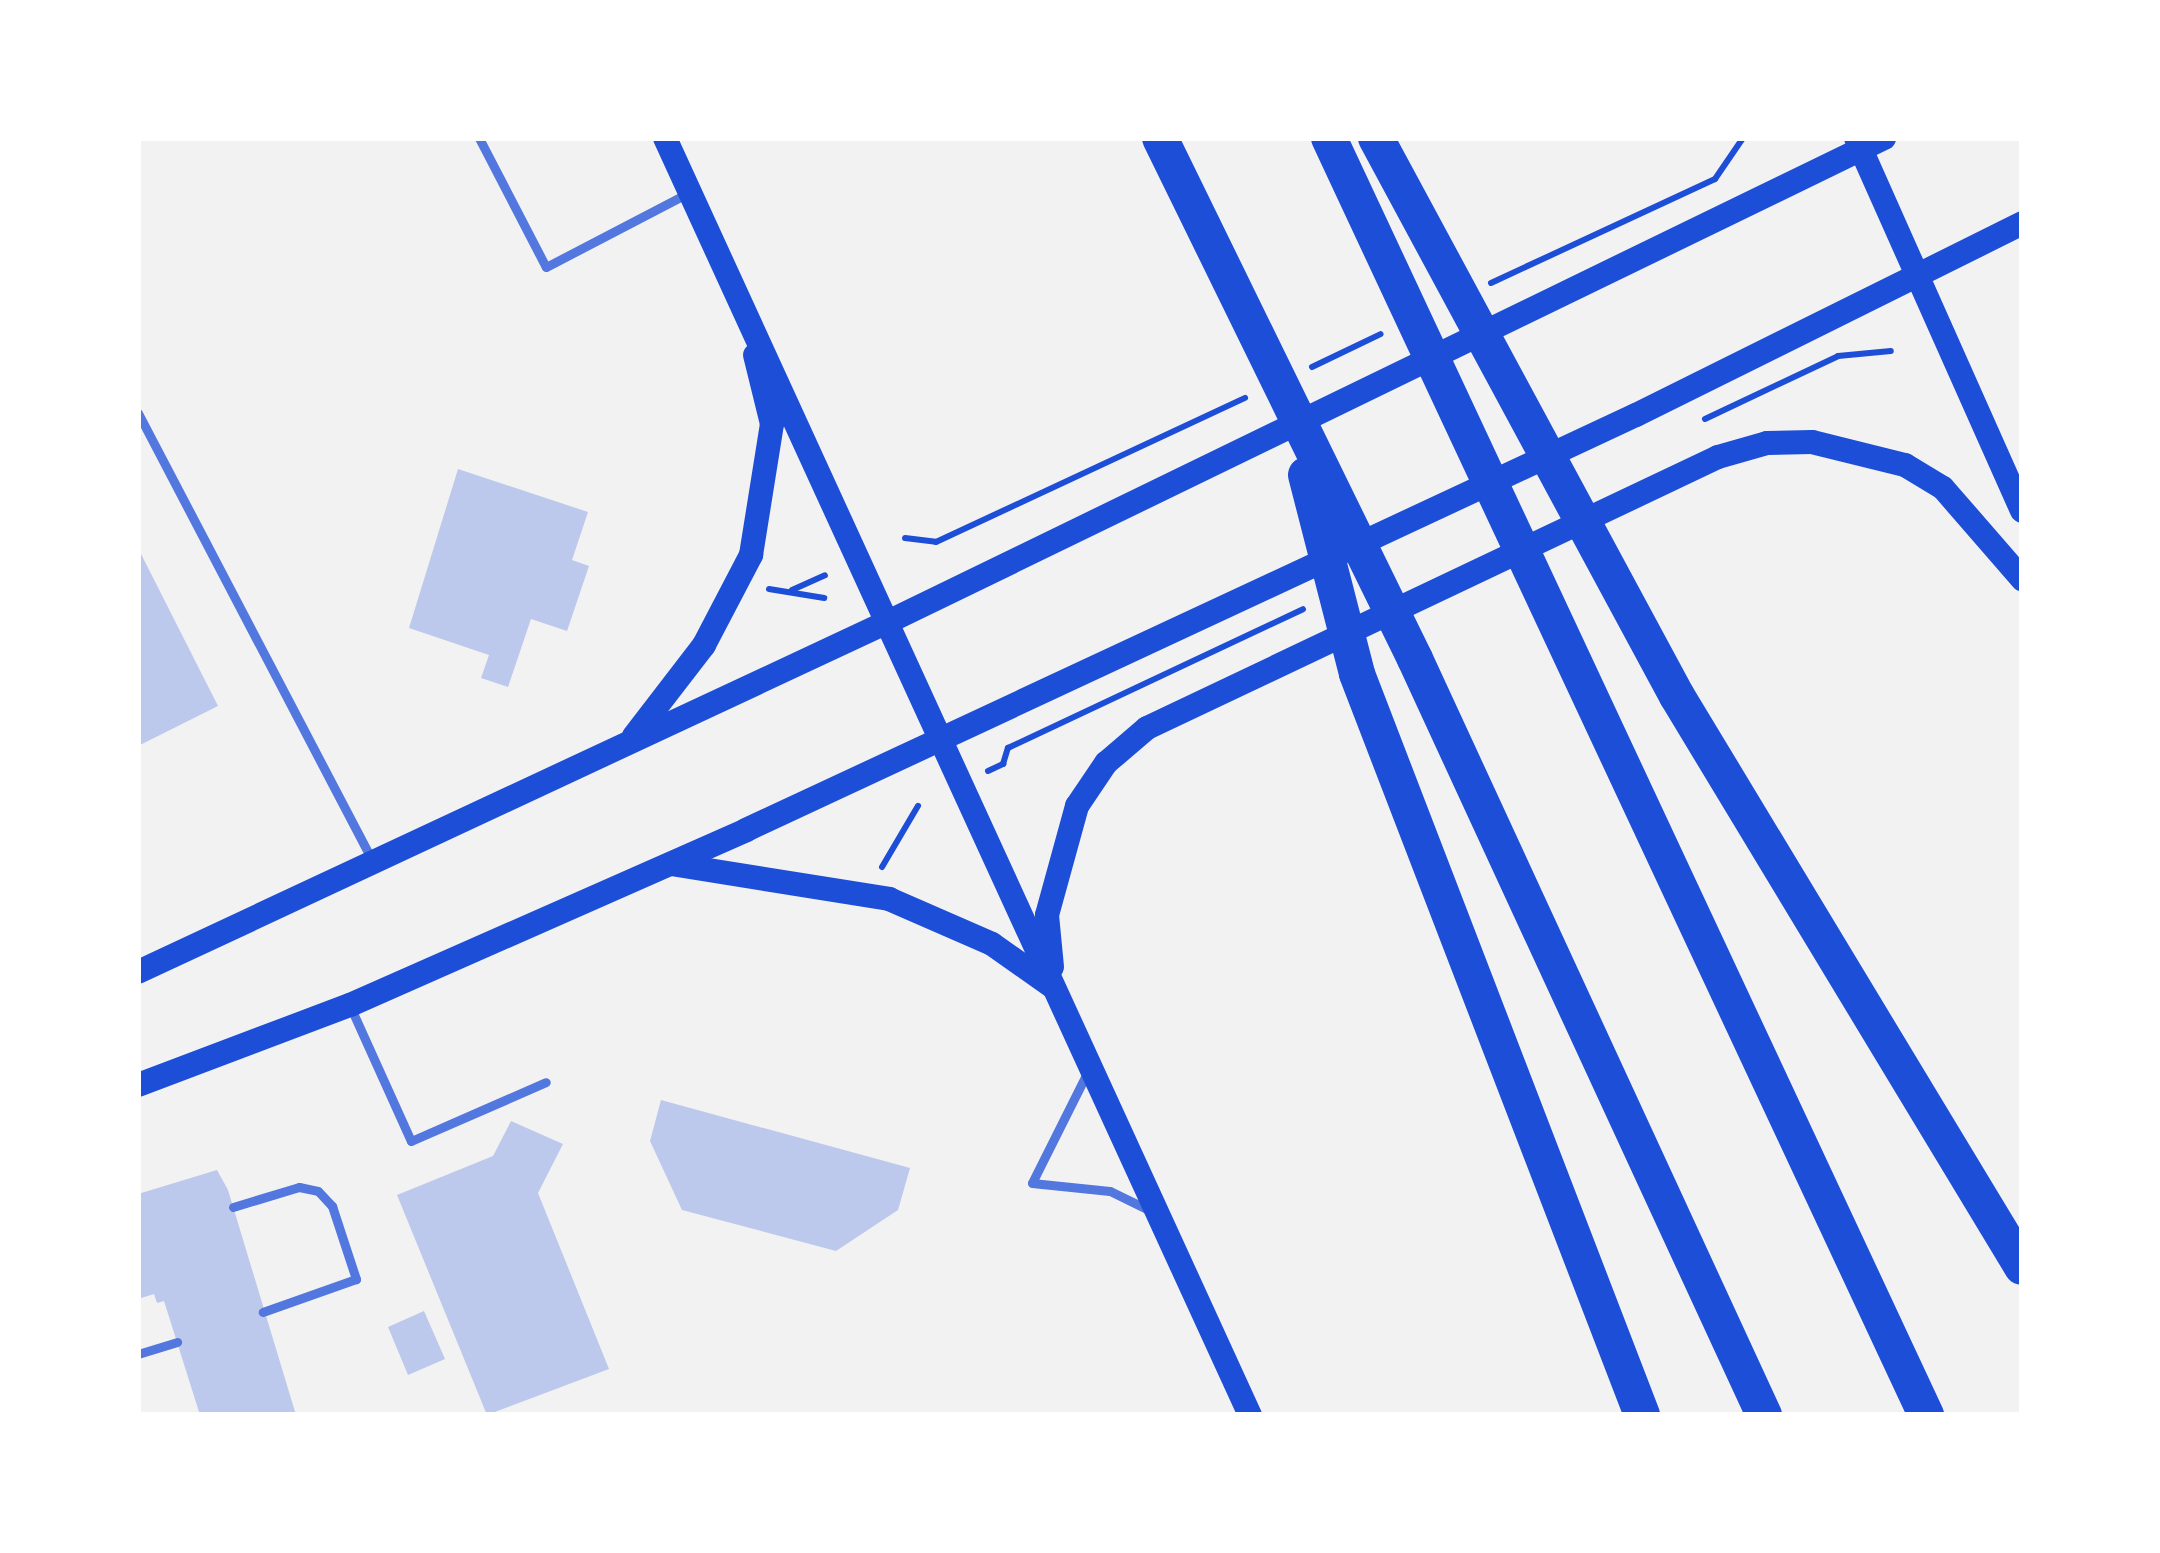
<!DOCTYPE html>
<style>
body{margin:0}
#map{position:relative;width:2160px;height:1553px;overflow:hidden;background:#f2f2f2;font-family:Roboto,sans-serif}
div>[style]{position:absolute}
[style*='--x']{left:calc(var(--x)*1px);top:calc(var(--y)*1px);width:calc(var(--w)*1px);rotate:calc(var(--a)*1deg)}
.building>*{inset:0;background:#bdc9ec}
.path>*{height:6px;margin:-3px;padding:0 3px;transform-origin:3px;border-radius:3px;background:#1d4ed8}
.service>*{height:9px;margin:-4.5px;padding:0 4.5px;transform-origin:4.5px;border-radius:4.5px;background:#5277de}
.secondary>*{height:24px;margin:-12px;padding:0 12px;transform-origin:12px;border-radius:12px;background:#1d4ed8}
.motorway>*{height:36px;margin:-18px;padding:0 18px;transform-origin:18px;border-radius:18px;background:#1d4ed8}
span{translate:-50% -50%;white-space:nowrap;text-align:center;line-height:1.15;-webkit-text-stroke:12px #fff;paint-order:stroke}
.frame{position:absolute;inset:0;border:141px solid #fff;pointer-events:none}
</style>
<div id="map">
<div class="building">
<div style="clip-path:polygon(458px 469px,588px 512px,572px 560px,589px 566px,567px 631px,531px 619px,508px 687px,481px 678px,489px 655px,409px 628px)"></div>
<div style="clip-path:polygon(138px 548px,218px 706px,138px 746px)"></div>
<div style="clip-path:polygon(661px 1100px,910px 1168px,898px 1210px,836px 1251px,682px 1210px,650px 1141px)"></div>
<div style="clip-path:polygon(511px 1121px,563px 1144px,538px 1193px,609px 1369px,487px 1415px,397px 1195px,493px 1156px)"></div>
<div style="clip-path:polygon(217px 1170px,228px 1190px,296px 1415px,200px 1415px,164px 1301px,157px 1303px,154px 1294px,138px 1299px,138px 1194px)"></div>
<div style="clip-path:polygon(424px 1311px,445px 1359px,408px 1375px,388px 1327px)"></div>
</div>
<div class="path">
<div style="--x:1491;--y:283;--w:247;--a:-24.9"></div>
<div style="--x:1715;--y:179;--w:50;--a:-55.7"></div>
<div style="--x:1312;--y:367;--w:76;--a:-25.6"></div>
<div style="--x:1705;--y:419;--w:147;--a:-25.3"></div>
<div style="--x:1838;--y:356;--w:53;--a:-5.4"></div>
<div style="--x:905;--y:538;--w:31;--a:7"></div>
<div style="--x:936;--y:542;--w:341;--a:-25"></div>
<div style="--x:769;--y:589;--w:56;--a:9.3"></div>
<div style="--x:792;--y:590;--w:36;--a:-24"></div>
<div style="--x:988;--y:771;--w:17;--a:-25"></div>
<div style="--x:1003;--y:764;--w:17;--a:-73"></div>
<div style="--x:1008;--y:748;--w:326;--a:-25.2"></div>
<div style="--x:882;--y:867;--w:71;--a:-59.5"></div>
</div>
<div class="service">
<div style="--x:479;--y:138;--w:145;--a:62.6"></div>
<div style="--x:546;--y:267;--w:158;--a:-27.5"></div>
<div style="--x:138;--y:413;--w:507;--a:62.37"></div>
<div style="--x:350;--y:1006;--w:148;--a:65.7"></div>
<div style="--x:411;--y:1141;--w:147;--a:-23.6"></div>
<div style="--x:1088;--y:1071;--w:125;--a:116.6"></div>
<div style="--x:1032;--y:1183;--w:78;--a:5.9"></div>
<div style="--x:1110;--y:1191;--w:43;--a:26"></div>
<div style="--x:233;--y:1207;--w:69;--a:-16.9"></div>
<div style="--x:299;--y:1187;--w:19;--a:12"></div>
<div style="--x:318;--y:1191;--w:21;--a:47"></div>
<div style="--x:332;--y:1206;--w:77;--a:71.8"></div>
<div style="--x:356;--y:1279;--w:99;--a:160.5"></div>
<div style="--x:138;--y:1354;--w:41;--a:-17.1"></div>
</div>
<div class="secondary">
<div style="--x:665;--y:138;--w:1405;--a:65.39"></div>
<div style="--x:1856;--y:138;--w:408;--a:66"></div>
<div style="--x:634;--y:736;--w:115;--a:-52.4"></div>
<div style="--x:704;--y:645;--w:102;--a:-62.4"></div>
<div style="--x:751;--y:555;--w:133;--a:-80.9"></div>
<div style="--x:772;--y:424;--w:71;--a:-103.8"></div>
<div style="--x:671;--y:864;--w:221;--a:9.1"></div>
<div style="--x:889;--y:899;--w:112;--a:23.6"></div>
<div style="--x:992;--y:944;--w:75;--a:35.2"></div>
<div style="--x:1052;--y:967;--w:52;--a:-95.5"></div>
<div style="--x:1047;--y:915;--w:113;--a:-74.6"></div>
<div style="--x:1077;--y:806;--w:52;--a:-56"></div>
<div style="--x:1106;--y:763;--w:54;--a:-40.5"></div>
<div style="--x:1147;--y:728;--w:632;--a:-25.39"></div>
<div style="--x:1718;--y:457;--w:51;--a:-15.9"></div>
<div style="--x:1767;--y:443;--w:45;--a:-1.3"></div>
<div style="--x:1812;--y:442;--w:96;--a:13.9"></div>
<div style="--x:1905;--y:465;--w:44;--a:31.2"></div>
<div style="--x:1943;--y:488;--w:121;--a:49"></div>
<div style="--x:138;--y:972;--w:832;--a:-25.03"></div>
<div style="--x:892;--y:620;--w:1103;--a:-25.91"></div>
<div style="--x:138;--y:1085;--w:227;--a:-20.7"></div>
<div style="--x:350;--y:1005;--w:433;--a:-23.8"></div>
<div style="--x:746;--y:830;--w:982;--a:-25"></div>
<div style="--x:1636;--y:415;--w:431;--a:-26.4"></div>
</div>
<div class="motorway">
<div style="--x:1160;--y:138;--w:580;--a:63.92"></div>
<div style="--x:1415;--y:659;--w:833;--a:65.22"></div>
<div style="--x:1329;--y:138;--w:1410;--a:64.94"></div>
<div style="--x:1376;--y:138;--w:634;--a:61.66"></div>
<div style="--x:1677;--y:696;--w:667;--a:58.86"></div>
<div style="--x:1306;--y:475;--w:205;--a:75.6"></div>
<div style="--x:1357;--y:674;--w:794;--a:68.96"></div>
</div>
<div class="frame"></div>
</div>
